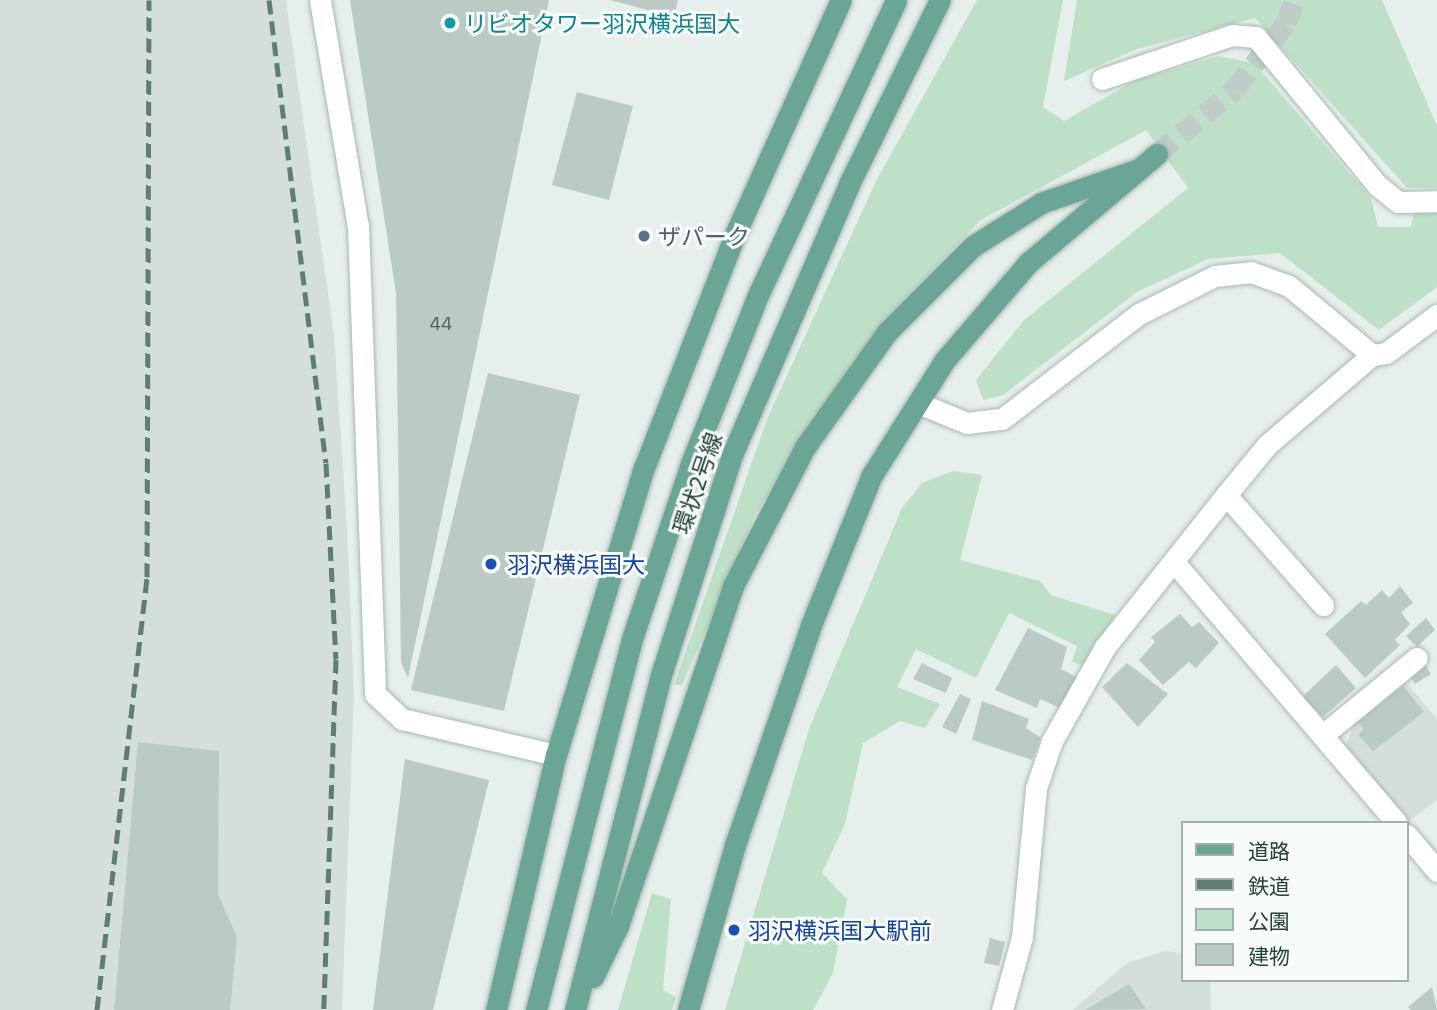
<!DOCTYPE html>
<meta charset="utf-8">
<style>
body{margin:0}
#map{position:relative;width:1437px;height:1010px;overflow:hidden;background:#e6efeb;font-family:"IBM Plex Sans","Noto Sans JP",sans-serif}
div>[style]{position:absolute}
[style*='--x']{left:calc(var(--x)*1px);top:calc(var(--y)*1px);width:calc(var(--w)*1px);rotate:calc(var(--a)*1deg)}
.built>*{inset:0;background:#d4dfda}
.green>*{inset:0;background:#bfe0c8}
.building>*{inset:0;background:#bbcac4}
.major-tunnel>*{height:21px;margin-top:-10.5px;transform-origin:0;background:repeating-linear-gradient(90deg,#bfccc8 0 21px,transparent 0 31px)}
.roads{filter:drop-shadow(0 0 2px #a8b8b2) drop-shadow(0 0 2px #a8b8b2)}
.minor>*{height:21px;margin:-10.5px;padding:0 10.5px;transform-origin:10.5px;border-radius:10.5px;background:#fff}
.major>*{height:21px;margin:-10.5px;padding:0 10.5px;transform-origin:10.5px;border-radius:10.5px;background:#6aa596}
.rail>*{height:5px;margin-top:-2.5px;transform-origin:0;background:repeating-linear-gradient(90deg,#5f7d75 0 14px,transparent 0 21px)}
.dots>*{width:19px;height:19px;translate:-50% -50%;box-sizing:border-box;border:4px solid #f7fbf9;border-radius:50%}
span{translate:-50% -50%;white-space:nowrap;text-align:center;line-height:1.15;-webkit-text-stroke:6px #f7fbf9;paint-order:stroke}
.number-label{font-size:19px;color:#4a645c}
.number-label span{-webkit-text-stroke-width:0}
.culture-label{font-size:23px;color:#0d838f}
.left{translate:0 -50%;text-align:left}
.service-label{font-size:23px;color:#4e5e75}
.street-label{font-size:23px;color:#24423a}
.transit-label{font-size:23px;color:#164399}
.legend{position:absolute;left:1181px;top:821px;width:228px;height:161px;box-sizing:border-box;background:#f7fbf9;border:2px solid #a3b1ad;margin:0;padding:9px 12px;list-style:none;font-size:21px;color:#24423a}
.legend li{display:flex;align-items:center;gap:14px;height:35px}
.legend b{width:35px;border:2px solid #a3b1ad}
</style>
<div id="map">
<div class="built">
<div style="clip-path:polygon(0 0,286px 0,334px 335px,347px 529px,354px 692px,342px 1010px,0 1010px)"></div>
<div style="clip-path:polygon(1405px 681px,1437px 719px,1437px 800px,1408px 822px,1345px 747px,1355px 722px)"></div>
<div style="clip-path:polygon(1165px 951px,1183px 953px,1183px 980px,1210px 980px,1211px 1010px,1073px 1010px,1127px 963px)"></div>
</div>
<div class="green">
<div style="clip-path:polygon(977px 0,1063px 0,1043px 107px,1064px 121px,1134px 81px,1218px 56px,1254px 63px,1371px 198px,1378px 227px,1411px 227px,1414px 211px,1437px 209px,1437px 287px,1379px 330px,1280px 253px,1208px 259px,1137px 292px,1003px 395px,983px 400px,976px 380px,1024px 320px,1188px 188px,1146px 130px,981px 220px,880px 324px,756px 513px,682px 685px,674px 685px,767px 419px,877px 179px)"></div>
<div style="clip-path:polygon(1077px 0,1382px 0,1437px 126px,1437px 188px,1407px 188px,1255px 18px,1137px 49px,1064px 81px)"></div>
<div style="clip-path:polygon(953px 471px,982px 475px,960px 560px,1040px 581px,1051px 595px,1115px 615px,1083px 666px,1072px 662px,1077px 646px,1009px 613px,976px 678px,916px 649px,897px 687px,940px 704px,925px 728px,900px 721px,863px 743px,845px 824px,822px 873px,847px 899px,833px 973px,813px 1010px,725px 1010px,809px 729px,902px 508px,922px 483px)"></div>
<div style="clip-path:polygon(652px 893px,671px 899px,663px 990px,676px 997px,672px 1010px,618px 1010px)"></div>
</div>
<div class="building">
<div style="clip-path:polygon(350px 0,549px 0,408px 678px,401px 663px,396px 293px)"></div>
<div style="clip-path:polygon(610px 0,678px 0,674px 17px)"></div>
<div style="clip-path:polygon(577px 92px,633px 106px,609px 200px,552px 185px)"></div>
<div style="clip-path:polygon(488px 373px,580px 395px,504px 711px,411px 690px)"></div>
<div style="clip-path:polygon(1400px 586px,1413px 603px,1401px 612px,1410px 624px,1395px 640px,1400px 645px,1365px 678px,1325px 634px,1361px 601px,1366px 605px,1382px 590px,1389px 598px)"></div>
<div style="clip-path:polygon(1180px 614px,1192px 627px,1199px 622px,1219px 643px,1196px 668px,1189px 662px,1163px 685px,1139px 660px,1155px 642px,1151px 637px)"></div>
<div style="clip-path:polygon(1426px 618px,1435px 630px,1417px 647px,1406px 636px)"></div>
<div style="clip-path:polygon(1028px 628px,1067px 647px,1061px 669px,1078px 678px,1060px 708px,1040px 699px,1037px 708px,995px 690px)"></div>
<div style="clip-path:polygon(922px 663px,952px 678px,946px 693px,913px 679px)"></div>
<div style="clip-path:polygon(1127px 663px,1168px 694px,1138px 727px,1102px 687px)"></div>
<div style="clip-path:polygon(1424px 663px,1431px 674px,1415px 684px,1409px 675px)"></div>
<div style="clip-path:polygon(1336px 665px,1356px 688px,1323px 717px,1302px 697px)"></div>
<div style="clip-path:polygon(1403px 686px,1424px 712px,1373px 751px,1358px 735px,1364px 728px,1358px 722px)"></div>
<div style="clip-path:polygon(960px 694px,971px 699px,956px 734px,942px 727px)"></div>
<div style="clip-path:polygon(982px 701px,1029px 719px,1026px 728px,1041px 738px,1032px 760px,972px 740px)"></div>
<div style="clip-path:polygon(138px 742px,219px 751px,218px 895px,237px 937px,230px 1010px,114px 1010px)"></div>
<div style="clip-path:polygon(405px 759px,489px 780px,433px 1010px,373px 1010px)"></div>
<div style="clip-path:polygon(990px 938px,1005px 942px,999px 966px,984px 963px)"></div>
<div style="clip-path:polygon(1129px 984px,1146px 1009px,1085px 1010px)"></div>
<div style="clip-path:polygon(1432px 987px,1437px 1010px,1411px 1010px,1408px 1007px)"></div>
</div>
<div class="major-tunnel">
<div style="--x:1157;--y:154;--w:102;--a:-39.8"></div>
<div style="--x:1235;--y:89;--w:83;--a:-52.3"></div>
<div style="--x:1286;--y:23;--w:25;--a:-69"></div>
</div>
<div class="roads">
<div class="minor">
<div style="--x:320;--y:0;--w:229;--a:80.5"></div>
<div style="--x:358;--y:226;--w:468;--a:87.9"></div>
<div style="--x:375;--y:694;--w:37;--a:43"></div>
<div style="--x:402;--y:719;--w:158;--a:13.2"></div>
<div style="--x:1102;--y:79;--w:137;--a:-18.7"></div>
<div style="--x:1232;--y:35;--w:24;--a:5"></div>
<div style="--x:1256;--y:37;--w:191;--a:50.7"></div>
<div style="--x:1377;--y:185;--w:27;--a:39"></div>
<div style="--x:1398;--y:202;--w:39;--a:-1"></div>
<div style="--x:918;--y:403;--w:53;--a:22.2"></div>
<div style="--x:967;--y:423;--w:35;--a:-7"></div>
<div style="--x:1002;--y:419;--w:173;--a:-37.5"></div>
<div style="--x:1139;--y:314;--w:85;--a:-26.6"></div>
<div style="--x:1215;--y:276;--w:36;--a:-6"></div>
<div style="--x:1251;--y:272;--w:40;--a:20.2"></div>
<div style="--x:1289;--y:286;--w:108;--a:39.7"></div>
<div style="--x:1372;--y:355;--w:14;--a:-8"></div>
<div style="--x:1386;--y:353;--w:64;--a:-36.7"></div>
<div style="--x:1226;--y:495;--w:147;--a:48.6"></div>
<div style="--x:1174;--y:562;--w:343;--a:49.5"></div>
<div style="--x:1324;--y:734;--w:120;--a:-39.3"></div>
<div style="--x:1407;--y:835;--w:47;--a:50.2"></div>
<div style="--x:1002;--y:1010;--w:76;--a:-74.7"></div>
<div style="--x:1022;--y:937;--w:150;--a:-84.6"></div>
<div style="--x:1036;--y:788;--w:50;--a:-71.2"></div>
<div style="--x:1052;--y:741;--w:108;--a:-60.6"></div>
<div style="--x:1105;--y:647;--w:194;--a:-51.5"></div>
<div style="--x:1226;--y:495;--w:65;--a:-50.6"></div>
<div style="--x:1267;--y:445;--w:138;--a:-40.6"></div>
</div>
<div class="major">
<div style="--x:593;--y:977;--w:57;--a:-63.9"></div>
<div style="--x:618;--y:926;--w:359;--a:-71.3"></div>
<div style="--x:733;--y:586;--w:157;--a:-62.6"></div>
<div style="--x:805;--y:447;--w:141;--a:-54.5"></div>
<div style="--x:887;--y:332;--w:122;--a:-45"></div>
<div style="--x:973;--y:246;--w:80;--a:-32.3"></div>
<div style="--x:1041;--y:203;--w:104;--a:-19.1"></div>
<div style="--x:496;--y:1010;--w:262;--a:-76.8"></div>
<div style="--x:556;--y:755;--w:300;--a:-73"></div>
<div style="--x:644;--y:468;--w:256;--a:-68.7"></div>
<div style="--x:737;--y:230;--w:252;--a:-65.7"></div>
<div style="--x:536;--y:1010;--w:386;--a:-75.5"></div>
<div style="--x:633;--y:636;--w:185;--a:-71.4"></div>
<div style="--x:692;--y:461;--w:181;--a:-68.3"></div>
<div style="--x:759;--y:293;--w:323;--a:-64.9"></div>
<div style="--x:575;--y:1010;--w:343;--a:-75.6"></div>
<div style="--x:660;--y:678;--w:234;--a:-72.1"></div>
<div style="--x:732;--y:455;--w:295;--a:-66.6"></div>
<div style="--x:849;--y:184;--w:205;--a:-63.7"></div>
<div style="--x:688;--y:1010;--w:172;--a:-74.1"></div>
<div style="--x:735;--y:845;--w:233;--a:-70.9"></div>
<div style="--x:811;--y:625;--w:162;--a:-67.9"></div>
<div style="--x:872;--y:475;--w:135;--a:-57.7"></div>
<div style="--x:944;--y:361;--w:129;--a:-49.4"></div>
<div style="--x:1028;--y:263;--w:169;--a:-40.2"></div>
</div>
</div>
<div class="rail">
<div style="--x:269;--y:0;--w:466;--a:83"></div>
<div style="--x:326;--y:463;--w:196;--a:87.1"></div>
<div style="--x:336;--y:659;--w:351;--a:92"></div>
<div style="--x:97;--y:1010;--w:436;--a:-83.4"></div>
<div style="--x:147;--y:577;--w:577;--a:-89.8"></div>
</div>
<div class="dots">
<div style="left:450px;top:23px;background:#0f9aa8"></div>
<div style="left:644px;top:236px;background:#5c6f8a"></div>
<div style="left:491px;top:564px;background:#1a4fb4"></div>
<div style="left:734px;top:930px;background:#1a4fb4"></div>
</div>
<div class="number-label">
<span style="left:441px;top:324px">44</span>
</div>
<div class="culture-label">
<span class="left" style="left:464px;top:23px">リビオタワー羽沢横浜国大</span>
</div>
<div class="service-label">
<span class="left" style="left:658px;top:236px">ザパーク</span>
</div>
<div class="street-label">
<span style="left:697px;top:483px;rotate:-71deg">環状2号線</span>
</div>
<div class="transit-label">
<span class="left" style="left:507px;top:564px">羽沢横浜国大</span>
<span class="left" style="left:748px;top:930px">羽沢横浜国大駅前</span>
</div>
<ul class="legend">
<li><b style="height:9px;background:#6aa596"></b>道路</li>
<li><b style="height:9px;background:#5f7d75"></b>鉄道</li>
<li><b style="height:19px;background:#bfe0c8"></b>公園</li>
<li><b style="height:19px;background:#bbcac4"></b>建物</li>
</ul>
</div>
